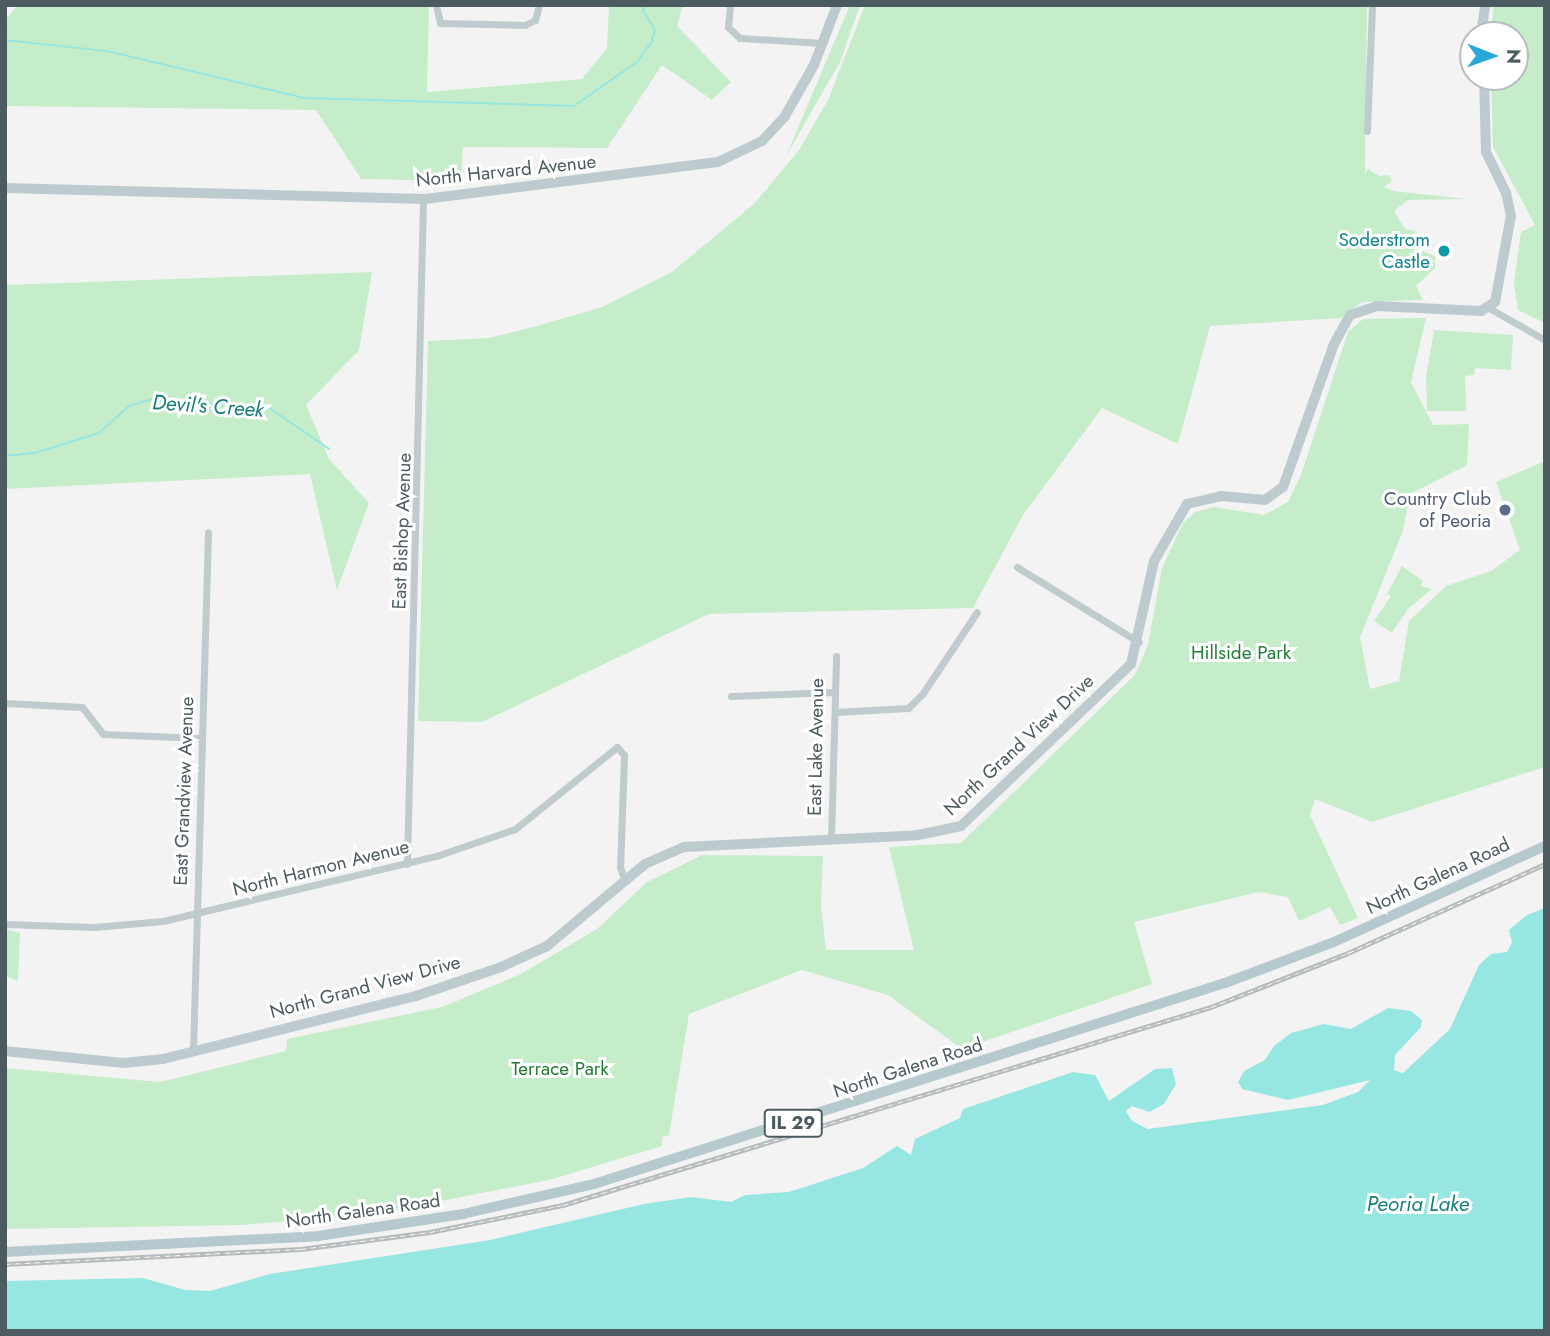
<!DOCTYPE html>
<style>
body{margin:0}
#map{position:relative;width:1550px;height:1336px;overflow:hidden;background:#f4f3f3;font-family:Jost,sans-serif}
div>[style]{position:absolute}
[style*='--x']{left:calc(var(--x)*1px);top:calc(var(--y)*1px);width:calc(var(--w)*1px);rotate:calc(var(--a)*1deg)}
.green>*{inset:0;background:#c6edca}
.water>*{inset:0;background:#96e7e1}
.stream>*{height:2px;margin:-1px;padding:0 1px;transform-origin:1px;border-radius:1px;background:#96e7e1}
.street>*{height:7px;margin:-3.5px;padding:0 3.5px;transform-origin:3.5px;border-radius:3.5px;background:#bfcbcd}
.secondary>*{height:10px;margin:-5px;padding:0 5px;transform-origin:5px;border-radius:5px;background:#bdcbcf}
.primary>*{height:10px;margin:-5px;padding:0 5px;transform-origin:5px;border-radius:5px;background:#b5c9ce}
.rail>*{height:4.5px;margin-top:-2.25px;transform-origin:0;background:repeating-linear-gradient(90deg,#fff 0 5px,#b5babc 0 10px);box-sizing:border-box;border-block:2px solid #b5babc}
.dots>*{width:19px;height:19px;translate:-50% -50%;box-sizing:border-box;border:4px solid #fff;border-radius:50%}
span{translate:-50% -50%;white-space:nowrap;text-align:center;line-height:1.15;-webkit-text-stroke:6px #fff;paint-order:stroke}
.shield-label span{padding:2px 5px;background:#fff;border:2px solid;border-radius:5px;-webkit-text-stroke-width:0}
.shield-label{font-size:18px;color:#4b5b5f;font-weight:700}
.street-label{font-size:19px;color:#4b5b5f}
.culture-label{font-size:19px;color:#0d838f}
.right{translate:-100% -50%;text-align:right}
.service-label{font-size:19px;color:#4e5e75}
.park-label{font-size:19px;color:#1f7d34}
.water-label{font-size:21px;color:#168179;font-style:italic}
.frame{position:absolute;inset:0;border:7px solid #4b5b5f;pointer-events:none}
.north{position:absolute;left:1459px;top:21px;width:70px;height:70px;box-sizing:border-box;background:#fff;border:2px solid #b7bdbf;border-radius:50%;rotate:91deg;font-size:19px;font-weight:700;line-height:28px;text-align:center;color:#4b5b5f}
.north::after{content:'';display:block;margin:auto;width:24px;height:32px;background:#28a7d9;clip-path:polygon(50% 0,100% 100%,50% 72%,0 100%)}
</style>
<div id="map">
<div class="green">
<div style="clip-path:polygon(18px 5px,429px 5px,427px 92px,582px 79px,607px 48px,609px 5px,683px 5px,677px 26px,731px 82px,712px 100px,662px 65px,607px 148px,463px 147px,461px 181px,361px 179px,316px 110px,5px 106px,5px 20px)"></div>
<div style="clip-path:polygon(850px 5px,860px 5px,840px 62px,786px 156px)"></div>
<div style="clip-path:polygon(865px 5px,1367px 5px,1365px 174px,1368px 169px,1379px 176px,1389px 175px,1392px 181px,1384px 187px,1393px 191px,1467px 199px,1408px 200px,1394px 211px,1405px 229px,1414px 231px,1418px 238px,1401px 242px,1402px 248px,1411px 247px,1435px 256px,1435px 268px,1416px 286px,1423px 300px,1362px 302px,1341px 318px,1210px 326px,1178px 444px,1102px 408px,1023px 515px,973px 608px,709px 614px,482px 722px,418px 721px,428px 341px,489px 338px,537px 326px,602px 307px,672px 272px,755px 203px,799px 150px,828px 100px)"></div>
<div style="clip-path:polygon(1494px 5px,1545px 5px,1545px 323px,1518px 310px,1514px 283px,1521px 232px,1535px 225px,1493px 147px,1491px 77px,1515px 77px,1515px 35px,1490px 35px)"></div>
<div style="clip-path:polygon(372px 272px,359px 350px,306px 405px,329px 459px,369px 503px,337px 590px,310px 474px,5px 489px,5px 285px)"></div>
<div style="clip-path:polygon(1426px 318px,1411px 382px,1433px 425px,1469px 424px,1467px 465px,1410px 494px,1403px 531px,1360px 637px,1370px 689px,1399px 681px,1409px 621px,1446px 586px,1491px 571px,1520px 550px,1496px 482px,1545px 461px,1545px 767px,1372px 822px,1315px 799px,1310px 815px,1358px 918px,1340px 925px,1330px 907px,1299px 921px,1288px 897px,1258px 892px,1134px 922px,1152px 984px,962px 1049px,888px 995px,802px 970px,689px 1014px,669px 1135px,662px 1137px,662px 1146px,549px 1180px,385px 1212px,243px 1225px,5px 1229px,5px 1068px,160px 1082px,286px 1051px,287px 1039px,442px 1007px,519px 975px,597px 929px,647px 882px,702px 855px,823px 856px,821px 906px,826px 950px,914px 950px,889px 847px,961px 843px,1135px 675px,1148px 645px,1162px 568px,1183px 523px,1195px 512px,1214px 507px,1264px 515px,1288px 502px,1301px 475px,1348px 332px,1363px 319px)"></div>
<div style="clip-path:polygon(1434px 330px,1513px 335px,1511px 370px,1475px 368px,1474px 375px,1465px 376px,1466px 411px,1427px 411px,1426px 377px)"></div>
<div style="clip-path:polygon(1402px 566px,1423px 581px,1420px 586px,1432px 589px,1408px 609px,1392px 633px,1374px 621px,1391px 596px,1387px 594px)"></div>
<div style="clip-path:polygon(5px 929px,20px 933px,18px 981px,5px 976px)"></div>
</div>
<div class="water">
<div style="clip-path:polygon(1545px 908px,1545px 1331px,5px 1331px,5px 1281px,143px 1278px,185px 1290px,210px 1291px,270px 1274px,490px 1240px,644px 1204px,691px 1197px,731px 1202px,745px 1195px,789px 1192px,863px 1168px,897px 1146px,911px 1155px,915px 1139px,960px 1118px,963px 1109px,1073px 1072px,1095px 1075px,1109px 1101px,1155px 1069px,1172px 1068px,1176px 1084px,1164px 1104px,1149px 1112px,1132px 1106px,1126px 1111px,1132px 1121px,1148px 1129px,1323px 1105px,1358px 1092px,1370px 1080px,1288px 1100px,1242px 1089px,1238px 1082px,1244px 1071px,1265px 1060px,1274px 1046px,1291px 1033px,1324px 1024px,1351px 1029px,1388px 1008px,1411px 1011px,1422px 1020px,1421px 1027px,1395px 1055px,1394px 1070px,1403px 1073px,1450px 1029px,1479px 965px,1491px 954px,1507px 952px,1512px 942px,1509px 930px,1527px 915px)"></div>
</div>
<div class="stream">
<div style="--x:5;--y:40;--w:103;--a:6.2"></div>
<div style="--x:107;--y:51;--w:203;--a:13.4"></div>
<div style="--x:304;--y:98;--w:270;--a:1.7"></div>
<div style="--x:574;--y:106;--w:77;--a:-34.9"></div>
<div style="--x:637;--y:62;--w:26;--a:-54"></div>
<div style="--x:652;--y:41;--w:11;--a:-75"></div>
<div style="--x:655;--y:30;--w:22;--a:-122"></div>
<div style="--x:643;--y:11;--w:6;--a:-72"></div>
<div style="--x:5;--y:456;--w:30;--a:-6"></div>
<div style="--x:35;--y:453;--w:67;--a:-17.4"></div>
<div style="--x:99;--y:433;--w:40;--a:-42"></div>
<div style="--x:129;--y:406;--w:21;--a:-17"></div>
<div style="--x:149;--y:400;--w:119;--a:3.4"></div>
<div style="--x:268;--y:407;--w:74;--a:34.5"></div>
</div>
<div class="street">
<div style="--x:436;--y:5;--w:18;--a:77"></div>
<div style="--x:440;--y:23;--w:85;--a:1.3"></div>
<div style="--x:525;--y:25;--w:11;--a:-27"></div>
<div style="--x:535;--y:20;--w:16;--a:-75"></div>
<div style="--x:730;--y:5;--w:22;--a:95"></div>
<div style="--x:728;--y:27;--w:16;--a:43"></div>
<div style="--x:740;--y:38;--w:83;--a:3.4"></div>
<div style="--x:1367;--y:131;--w:126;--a:-87.7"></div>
<div style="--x:1489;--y:308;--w:64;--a:29.7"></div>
<div style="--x:1017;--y:567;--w:143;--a:31.6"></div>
<div style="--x:731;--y:696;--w:104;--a:-2.2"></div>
<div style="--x:5;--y:703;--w:77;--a:3"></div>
<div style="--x:82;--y:707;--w:34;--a:52"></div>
<div style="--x:103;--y:734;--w:98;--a:2.3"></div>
<div style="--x:835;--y:712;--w:73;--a:-3.1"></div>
<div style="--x:908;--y:708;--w:21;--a:-45"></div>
<div style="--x:923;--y:693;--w:97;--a:-56.3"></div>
<div style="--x:831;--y:839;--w:183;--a:-88.4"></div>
<div style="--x:407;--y:864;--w:665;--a:-88.62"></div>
<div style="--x:5;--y:924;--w:89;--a:1.9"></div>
<div style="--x:94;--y:927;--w:69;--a:-5"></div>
<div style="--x:163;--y:921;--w:281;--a:-13.4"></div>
<div style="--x:436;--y:856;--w:83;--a:-18.9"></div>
<div style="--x:515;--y:829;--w:131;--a:-38.8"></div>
<div style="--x:617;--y:747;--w:11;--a:49"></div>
<div style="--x:624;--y:755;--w:112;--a:92"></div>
<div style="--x:620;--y:867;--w:15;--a:70"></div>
<div style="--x:193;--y:1051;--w:519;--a:-88.34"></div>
</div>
<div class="secondary">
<div style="--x:1481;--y:35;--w:30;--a:-82"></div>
<div style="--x:5;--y:188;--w:420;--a:1.5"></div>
<div style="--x:425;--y:199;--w:295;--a:-7.2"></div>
<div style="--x:718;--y:162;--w:49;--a:-25.5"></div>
<div style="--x:762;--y:141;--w:34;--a:-47"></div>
<div style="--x:785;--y:116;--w:59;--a:-60.4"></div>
<div style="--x:814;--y:65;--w:64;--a:-69"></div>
<div style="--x:5;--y:1051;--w:119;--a:5.8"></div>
<div style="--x:123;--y:1063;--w:40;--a:-5.7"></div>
<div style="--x:163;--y:1059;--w:261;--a:-14"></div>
<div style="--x:416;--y:996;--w:90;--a:-18.8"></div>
<div style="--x:501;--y:967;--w:51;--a:-24.5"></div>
<div style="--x:547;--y:946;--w:128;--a:-39.9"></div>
<div style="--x:645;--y:864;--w:43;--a:-23.6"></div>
<div style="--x:684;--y:847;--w:234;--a:-2.9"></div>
<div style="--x:918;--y:835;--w:44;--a:-11.8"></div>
<div style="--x:961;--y:826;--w:235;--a:-43.6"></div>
<div style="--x:1131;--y:664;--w:106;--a:-77.4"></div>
<div style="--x:1154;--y:561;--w:66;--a:-59.9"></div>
<div style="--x:1187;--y:504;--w:35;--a:-13"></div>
<div style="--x:1221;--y:496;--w:44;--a:5.2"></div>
<div style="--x:1265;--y:500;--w:22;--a:-36"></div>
<div style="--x:1283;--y:487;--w:152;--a:-70.4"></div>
<div style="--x:1334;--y:344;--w:33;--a:-61"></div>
<div style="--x:1350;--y:315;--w:28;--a:-18"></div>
<div style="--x:1377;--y:306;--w:104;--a:2.8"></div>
<div style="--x:1481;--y:311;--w:17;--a:-33"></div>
<div style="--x:1495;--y:302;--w:87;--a:-79.5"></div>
<div style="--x:1511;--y:216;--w:24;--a:-102"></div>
<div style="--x:1506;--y:193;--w:46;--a:-116"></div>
<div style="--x:1486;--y:152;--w:75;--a:-91.5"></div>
</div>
<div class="primary">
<div style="--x:5;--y:1252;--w:313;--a:-2.9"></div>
<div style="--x:318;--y:1236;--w:147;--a:-8.6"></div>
<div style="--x:463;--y:1214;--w:134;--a:-12.9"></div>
<div style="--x:594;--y:1184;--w:662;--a:-17.67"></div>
<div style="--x:1225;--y:983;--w:116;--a:-20.6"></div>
<div style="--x:1334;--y:942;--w:232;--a:-24.5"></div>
</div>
<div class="rail">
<div style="--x:5;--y:1264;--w:296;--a:-2.9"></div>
<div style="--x:301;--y:1249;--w:130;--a:-7.5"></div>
<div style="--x:430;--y:1232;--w:136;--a:-11.5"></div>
<div style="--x:563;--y:1205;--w:678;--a:-16.99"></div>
<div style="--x:1211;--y:1007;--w:147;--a:-21.5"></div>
<div style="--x:1348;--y:953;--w:216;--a:-24.3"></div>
</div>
<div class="dots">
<div style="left:1444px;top:251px;background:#0f9aa8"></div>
<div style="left:1505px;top:510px;background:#5c6f8a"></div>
</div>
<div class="shield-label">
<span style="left:793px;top:1123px">IL 29</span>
</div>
<div class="street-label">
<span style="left:506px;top:171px;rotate:-6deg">North Harvard Avenue</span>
<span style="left:402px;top:531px;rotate:-88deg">East Bishop Avenue</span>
<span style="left:1019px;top:745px;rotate:-43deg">North Grand View Drive</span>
<span style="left:816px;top:747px;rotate:-89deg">East Lake Avenue</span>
<span style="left:184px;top:791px;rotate:-88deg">East Grandview Avenue</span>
<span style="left:321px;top:868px;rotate:-14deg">North Harmon Avenue</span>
<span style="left:1438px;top:876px;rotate:-25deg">North Galena Road</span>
<span style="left:365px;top:987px;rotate:-15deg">North Grand View Drive</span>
<span style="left:908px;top:1068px;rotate:-18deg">North Galena Road</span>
<span style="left:363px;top:1211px;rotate:-8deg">North Galena Road</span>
</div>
<div class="culture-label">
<span class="right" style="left:1430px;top:251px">Soderstrom<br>Castle</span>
</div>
<div class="service-label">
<span class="right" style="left:1491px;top:510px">Country Club<br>of Peoria</span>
</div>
<div class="park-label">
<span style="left:1241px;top:653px">Hillside Park</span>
<span style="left:560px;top:1069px">Terrace Park</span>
</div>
<div class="water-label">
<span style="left:208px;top:406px;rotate:4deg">Devil's Creek</span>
<span style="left:1418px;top:1204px">Peoria Lake</span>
</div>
<div class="frame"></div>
<div class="north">N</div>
</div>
